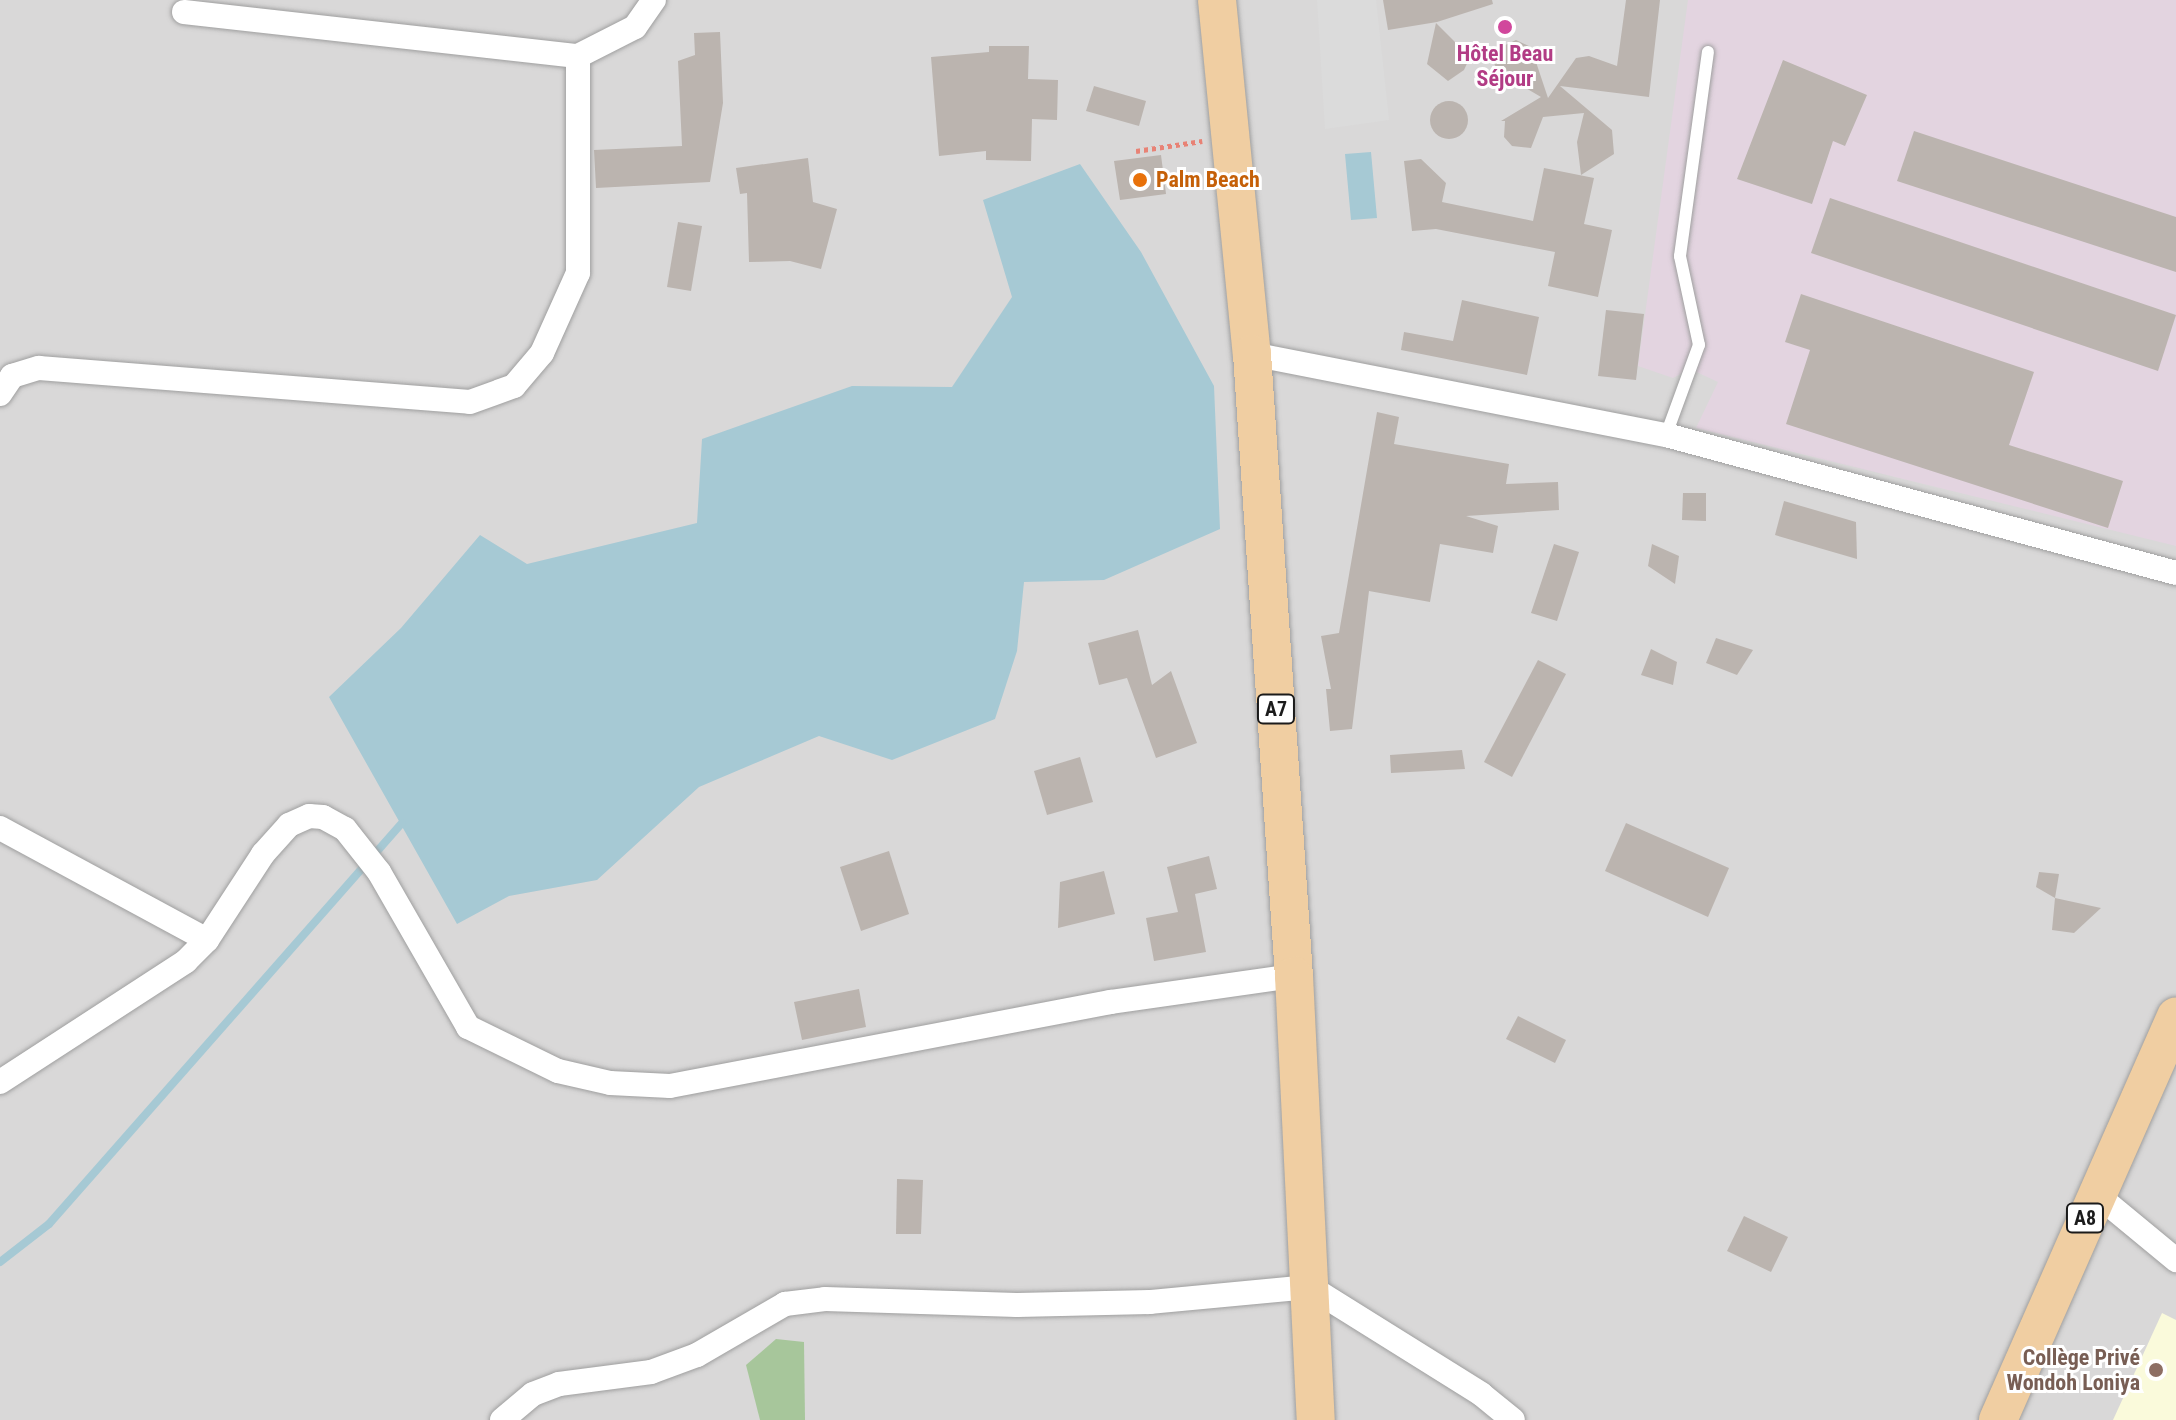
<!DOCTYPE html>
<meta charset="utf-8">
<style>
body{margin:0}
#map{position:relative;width:2176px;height:1420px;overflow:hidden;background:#ebe8e1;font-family:"Roboto Condensed",sans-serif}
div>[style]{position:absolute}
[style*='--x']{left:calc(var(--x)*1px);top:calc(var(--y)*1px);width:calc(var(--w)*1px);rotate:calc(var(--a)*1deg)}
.residential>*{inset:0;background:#d9d8d8}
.industrial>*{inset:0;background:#e3d4e0}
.education>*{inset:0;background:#fafadb}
.forest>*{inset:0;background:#a7c69b}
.parking>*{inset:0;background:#dbdbdb}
.water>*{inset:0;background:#a6c9d4}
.stream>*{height:8px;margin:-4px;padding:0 4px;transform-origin:4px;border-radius:4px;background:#a6c9d4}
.building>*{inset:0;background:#bbb4af}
.round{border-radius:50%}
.path>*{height:5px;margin-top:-2.5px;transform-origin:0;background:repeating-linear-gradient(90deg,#e88275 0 4px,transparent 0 8px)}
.roads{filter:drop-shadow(0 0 2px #9f9f9f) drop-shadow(0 0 2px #9f9f9f)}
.service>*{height:12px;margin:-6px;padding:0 6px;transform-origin:6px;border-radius:6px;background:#fff}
.minor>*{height:24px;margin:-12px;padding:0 12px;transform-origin:12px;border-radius:12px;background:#fff}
.primary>*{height:38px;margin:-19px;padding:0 19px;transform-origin:19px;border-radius:19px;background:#f0cea2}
.dots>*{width:22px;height:22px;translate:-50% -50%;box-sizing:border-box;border:4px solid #fff;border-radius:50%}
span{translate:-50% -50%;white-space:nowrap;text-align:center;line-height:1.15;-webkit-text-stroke:6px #fff;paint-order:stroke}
.shield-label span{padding:2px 6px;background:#fff;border:2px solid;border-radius:6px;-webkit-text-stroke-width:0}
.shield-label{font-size:20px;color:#1b1b1b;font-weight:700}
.hotel-label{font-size:22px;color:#b23c85;font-weight:700}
.food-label{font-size:22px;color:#c56008;font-weight:700}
.left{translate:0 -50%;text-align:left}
.education-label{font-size:22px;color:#785e54;font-weight:700}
.right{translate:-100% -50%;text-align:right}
</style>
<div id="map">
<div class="residential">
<div style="clip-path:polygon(0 0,2176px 0,2176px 1420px,0 1420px)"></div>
</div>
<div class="industrial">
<div style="clip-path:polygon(1688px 0,2176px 0,2176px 546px,1696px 428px,1718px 382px,1690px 369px,1673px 378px,1638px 366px)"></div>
</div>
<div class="education">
<div style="clip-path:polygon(2162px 1313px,2176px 1320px,2176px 1420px,2113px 1420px)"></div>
</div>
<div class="forest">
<div style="clip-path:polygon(776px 1339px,804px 1342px,805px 1420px,760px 1420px,746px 1365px)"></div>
</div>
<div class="parking">
<div style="clip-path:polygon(1317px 0,1376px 0,1389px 120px,1325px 129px)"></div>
</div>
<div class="water">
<div style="clip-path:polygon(1371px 152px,1377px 218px,1351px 220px,1345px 154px)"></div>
<div style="clip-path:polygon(1080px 164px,1141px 252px,1214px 386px,1220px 529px,1104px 580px,1024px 582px,1017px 651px,995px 719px,892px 760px,819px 736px,699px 787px,597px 880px,509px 896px,457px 924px,329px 697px,401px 628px,480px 535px,527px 564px,697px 523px,702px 439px,852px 386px,952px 387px,1012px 297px,983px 200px)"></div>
</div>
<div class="stream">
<div style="--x:0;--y:1262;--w:62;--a:-37.8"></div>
<div style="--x:49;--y:1224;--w:534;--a:-48.64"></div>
</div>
<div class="building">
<div style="clip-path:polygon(1383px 0,1492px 0,1493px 4px,1437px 22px,1388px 30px)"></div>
<div style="clip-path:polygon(1626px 0,1660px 0,1649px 97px,1560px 86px,1612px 130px,1614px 154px,1581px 175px,1577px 142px,1584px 113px,1543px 117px,1531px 148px,1512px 146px,1504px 137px,1505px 121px,1501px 121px,1541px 97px,1499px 72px,1492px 60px,1501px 47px,1516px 40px,1531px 47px,1548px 98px,1576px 58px,1589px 56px,1617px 66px)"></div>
<div style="clip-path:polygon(1436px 23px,1470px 57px,1464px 70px,1448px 81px,1427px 64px)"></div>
<div style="clip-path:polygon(720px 32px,723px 103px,710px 182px,596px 188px,594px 150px,682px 146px,678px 61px,695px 55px,694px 33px)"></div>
<div style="clip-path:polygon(989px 46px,1029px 46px,1028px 79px,1058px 80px,1057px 120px,1032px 119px,1031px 161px,986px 160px,986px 151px,939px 156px,931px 57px,989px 52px)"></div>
<div style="clip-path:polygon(1783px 60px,1867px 95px,1845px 146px,1833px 141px,1812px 204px,1737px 179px)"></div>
<div style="clip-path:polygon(1094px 86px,1146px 101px,1139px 126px,1086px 111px)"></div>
<div class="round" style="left:1430px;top:101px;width:38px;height:38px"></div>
<div style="clip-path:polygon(1914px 131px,2176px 217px,2176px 272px,1897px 181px)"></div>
<div style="clip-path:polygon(1161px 155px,1166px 194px,1120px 200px,1114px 161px)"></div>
<div style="clip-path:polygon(808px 158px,813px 202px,837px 209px,821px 269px,790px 261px,749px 262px,747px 193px,740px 194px,736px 168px)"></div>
<div style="clip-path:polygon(1421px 159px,1446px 183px,1442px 202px,1533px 221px,1544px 168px,1594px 178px,1584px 224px,1612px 230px,1598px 297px,1548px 286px,1555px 252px,1436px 229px,1412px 231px,1404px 161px)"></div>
<div style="clip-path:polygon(1830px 198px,2176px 315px,2158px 371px,1811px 253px)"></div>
<div style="clip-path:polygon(678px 222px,702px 226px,691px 291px,667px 287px)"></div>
<div style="clip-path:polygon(1801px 294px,2034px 372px,2009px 445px,2123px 481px,2108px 528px,1786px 424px,1810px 350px,1785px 342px)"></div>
<div style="clip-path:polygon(1462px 300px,1539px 317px,1527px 375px,1401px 350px,1404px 332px,1453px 341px)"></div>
<div style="clip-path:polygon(1606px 310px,1644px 314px,1636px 380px,1598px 376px)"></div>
<div style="clip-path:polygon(1377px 412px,1399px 417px,1394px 444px,1509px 464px,1506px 484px,1558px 482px,1559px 510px,1466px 516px,1498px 526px,1493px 553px,1440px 544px,1430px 602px,1369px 591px,1352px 729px,1330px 731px,1326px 689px,1331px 689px,1321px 636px,1339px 633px)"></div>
<div style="clip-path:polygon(1683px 493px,1706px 493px,1706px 521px,1682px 520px)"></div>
<div style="clip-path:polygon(1784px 501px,1856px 522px,1857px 559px,1775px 535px)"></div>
<div style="clip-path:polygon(1554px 544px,1579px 552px,1557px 621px,1531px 613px)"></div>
<div style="clip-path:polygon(1652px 544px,1679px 556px,1675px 584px,1648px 566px)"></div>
<div style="clip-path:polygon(1138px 630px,1152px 685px,1171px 671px,1197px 743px,1156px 758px,1127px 678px,1099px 685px,1088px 643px)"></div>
<div style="clip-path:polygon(1716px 638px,1753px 650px,1737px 675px,1706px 663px)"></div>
<div style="clip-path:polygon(1651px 649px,1677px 662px,1673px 685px,1641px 675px)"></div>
<div style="clip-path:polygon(1538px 660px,1566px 674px,1512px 777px,1484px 762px)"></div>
<div style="clip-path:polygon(1462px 750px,1465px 769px,1391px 773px,1390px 755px)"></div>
<div style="clip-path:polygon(1080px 757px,1093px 802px,1047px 815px,1034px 771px)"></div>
<div style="clip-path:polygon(1626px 823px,1729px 868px,1708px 917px,1605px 871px)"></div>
<div style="clip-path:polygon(889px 851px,909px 914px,861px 931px,840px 867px)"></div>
<div style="clip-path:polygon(1209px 856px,1217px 889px,1195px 894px,1206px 952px,1154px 961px,1146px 918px,1178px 912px,1167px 867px)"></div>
<div style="clip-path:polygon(1104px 871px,1115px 914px,1058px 928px,1060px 882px)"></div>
<div style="clip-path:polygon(2039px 872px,2059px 874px,2055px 898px,2036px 887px)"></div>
<div style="clip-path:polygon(2055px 898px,2101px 908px,2074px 933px,2052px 930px)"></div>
<div style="clip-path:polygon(859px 989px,866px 1027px,802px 1040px,794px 1002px)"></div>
<div style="clip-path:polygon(1518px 1016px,1566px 1040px,1555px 1063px,1506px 1039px)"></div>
<div style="clip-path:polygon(897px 1179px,923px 1180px,921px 1234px,896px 1234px)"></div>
<div style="clip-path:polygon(1744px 1216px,1788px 1237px,1771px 1272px,1727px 1251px)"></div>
</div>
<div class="path">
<div style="--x:1136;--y:151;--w:67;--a:-8.6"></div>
</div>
<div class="roads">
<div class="service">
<div style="--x:1666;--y:435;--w:96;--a:-69.9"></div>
<div style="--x:1699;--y:345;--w:91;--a:-102.1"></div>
<div style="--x:1680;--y:256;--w:206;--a:-82.2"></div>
</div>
<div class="minor">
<div style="--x:184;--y:12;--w:396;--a:6.4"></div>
<div style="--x:578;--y:56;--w:64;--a:-27"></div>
<div style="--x:635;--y:27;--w:33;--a:-55"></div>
<div style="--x:1252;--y:354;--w:422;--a:11.1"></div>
<div style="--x:1666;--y:435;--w:528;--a:15.14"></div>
<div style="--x:0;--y:394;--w:22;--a:-56"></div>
<div style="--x:12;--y:376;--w:28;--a:-17"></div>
<div style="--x:39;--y:368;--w:432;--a:4.5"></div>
<div style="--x:470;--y:402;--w:47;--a:-20"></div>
<div style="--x:514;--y:386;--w:43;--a:-49.7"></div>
<div style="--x:542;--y:353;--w:88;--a:-65.8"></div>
<div style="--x:578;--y:273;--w:217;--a:-90"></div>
<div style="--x:0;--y:828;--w:235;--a:28.4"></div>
<div style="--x:0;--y:1082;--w:222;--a:-33"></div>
<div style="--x:186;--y:961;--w:30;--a:-45"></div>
<div style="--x:207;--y:940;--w:103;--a:-56.9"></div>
<div style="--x:263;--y:854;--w:39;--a:-48"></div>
<div style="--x:289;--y:825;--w:22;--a:-24"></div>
<div style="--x:309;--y:816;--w:14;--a:4"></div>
<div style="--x:323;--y:817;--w:25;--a:29"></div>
<div style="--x:345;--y:829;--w:55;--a:51.7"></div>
<div style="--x:379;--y:872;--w:179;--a:60.1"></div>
<div style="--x:468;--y:1027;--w:100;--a:26.1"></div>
<div style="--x:558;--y:1071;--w:53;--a:13"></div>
<div style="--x:610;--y:1083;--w:60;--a:2.9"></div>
<div style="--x:670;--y:1086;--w:449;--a:-10.8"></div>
<div style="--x:1111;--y:1002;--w:185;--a:-8.1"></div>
<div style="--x:2096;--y:1194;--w:104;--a:39.5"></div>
<div style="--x:502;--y:1420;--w:40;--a:-40"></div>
<div style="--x:533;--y:1394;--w:28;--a:-21"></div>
<div style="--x:559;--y:1384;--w:93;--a:-7.4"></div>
<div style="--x:651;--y:1372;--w:49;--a:-20.3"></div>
<div style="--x:697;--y:1355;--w:102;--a:-30.1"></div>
<div style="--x:785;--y:1304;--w:40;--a:-7.1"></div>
<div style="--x:825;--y:1299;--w:192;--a:1.8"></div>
<div style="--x:1017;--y:1305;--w:133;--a:-1.3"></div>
<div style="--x:1150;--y:1302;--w:161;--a:-5.4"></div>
<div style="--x:1310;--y:1287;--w:202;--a:32"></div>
<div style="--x:1481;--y:1394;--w:41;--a:39.1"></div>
</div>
<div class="primary">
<div style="--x:1217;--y:0;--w:356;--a:84.4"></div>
<div style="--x:1252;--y:354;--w:623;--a:86.14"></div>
<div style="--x:1294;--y:976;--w:445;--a:87.2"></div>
<div style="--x:1998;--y:1420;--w:441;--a:-66.2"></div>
</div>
</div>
<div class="dots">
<div style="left:1505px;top:27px;background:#d1479c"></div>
<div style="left:1140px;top:180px;background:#e8710a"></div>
<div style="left:2156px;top:1370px;background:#8d6e63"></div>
</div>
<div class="shield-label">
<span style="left:1276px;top:709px">A7</span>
<span style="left:2085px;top:1218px">A8</span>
</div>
<div class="hotel-label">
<span style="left:1505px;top:66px">Hôtel Beau<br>Séjour</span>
</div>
<div class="food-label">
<span class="left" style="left:1156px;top:180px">Palm Beach</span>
</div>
<div class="education-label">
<span class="right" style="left:2140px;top:1370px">Collège Privé<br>Wondoh Loniya</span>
</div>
</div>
